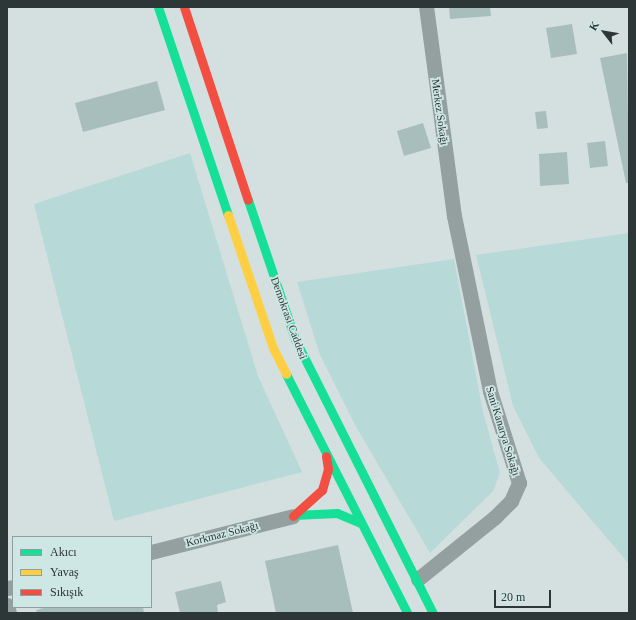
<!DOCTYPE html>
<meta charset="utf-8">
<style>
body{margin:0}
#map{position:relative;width:636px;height:620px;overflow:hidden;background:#d4e0e0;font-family:"Times New Roman",serif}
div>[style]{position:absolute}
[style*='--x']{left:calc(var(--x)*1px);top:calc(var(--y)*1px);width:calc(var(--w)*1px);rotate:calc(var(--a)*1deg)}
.green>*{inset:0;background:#b7d9d8}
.building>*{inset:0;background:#a8bebd}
.street>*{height:15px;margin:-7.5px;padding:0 7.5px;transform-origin:7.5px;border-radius:7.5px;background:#94a09f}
.fast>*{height:9px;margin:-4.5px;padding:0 4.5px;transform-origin:4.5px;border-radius:4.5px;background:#16e098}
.slow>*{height:9px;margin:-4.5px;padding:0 4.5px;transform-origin:4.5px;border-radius:4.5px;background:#ffcf43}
.jam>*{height:9px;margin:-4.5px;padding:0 4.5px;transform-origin:4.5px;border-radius:4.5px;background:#f24e42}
span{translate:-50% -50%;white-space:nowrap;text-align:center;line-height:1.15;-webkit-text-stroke:3.5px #cee6e4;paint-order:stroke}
.street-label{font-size:11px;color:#2e3737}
.frame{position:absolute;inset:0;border:8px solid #2e3737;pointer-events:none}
.legend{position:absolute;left:12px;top:536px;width:140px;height:72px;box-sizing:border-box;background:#cee6e4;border:1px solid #8ea09f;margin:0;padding:5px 7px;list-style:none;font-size:12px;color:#2e3737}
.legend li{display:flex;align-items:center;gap:8px;height:20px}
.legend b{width:20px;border:1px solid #8ea09f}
.north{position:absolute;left:584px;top:12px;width:40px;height:40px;-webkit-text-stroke:3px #cee6e4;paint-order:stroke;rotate:301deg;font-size:11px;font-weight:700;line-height:16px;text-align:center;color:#2e3737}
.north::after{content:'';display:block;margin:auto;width:14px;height:18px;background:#2e3737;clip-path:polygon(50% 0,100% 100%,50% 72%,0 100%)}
.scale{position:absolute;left:494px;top:590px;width:57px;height:18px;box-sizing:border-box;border:2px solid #2e3737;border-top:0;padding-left:5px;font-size:12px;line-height:14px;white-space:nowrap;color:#2e3737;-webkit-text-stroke:3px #cee6e4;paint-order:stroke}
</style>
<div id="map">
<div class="green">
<div style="clip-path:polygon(190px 153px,258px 376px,302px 472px,114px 521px,34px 204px)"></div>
<div style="clip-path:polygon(629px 233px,629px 564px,539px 458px,513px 406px,476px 255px)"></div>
<div style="clip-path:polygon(454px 259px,483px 412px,500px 473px,493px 491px,430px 553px,355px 425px,320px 355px,297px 282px)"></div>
</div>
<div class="building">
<div style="clip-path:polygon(449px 7px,490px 7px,491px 16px,450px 19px)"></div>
<div style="clip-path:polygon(572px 24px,577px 54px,551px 58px,546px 28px)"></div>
<div style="clip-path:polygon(627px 53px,629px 183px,626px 183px,600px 58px)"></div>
<div style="clip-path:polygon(157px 81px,165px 110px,83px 132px,75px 103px)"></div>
<div style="clip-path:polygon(546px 111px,548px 128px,537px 129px,535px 112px)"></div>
<div style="clip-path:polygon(423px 123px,431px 148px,404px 156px,397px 131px)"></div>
<div style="clip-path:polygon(605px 141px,608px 166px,590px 168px,587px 143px)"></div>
<div style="clip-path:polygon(567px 152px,569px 184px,540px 186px,539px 154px)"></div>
<div style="clip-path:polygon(338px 545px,353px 613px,276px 613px,265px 561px)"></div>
<div style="clip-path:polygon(221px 581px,226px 602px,217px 605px,218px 613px,180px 613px,175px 592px)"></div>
<div style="clip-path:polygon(47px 607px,143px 607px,144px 613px,37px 613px,36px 610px)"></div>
</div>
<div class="street">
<div style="--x:151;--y:552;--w:146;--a:-14.2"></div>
<div style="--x:418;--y:579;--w:99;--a:-38.8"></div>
<div style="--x:495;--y:517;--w:23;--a:-45"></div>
<div style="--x:511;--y:501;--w:20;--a:-66"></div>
<div style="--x:519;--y:483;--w:96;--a:-107.5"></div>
<div style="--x:490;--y:391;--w:179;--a:-101.6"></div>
<div style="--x:454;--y:216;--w:211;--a:-97.6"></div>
<div style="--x:7;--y:588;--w:6;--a:-9"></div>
<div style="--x:7;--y:605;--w:8;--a:76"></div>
</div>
<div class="fast">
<div style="--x:158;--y:7;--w:219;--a:71.4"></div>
<div style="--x:248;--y:200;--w:147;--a:71.3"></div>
<div style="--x:295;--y:339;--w:307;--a:63.3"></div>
<div style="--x:286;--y:374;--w:268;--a:63.1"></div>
<div style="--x:294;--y:515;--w:43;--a:-2.7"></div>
<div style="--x:337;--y:513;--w:26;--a:23"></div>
</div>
<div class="slow">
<div style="--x:228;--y:215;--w:140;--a:71.3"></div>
<div style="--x:273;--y:348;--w:29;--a:63"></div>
</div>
<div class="jam">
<div style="--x:184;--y:7;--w:203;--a:71.7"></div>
<div style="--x:293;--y:516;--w:39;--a:-42"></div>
<div style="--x:322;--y:490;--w:22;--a:-74"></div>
<div style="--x:328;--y:469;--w:13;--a:-99"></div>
</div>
<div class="street-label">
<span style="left:440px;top:112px;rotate:82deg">Merkez Sokağı</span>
<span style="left:289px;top:318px;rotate:70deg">Demokrasi Caddesi</span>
<span style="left:503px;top:431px;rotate:73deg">Sani Kanarya Sokağı</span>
<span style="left:222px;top:534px;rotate:-14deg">Korkmaz Sokağı</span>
</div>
<div class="frame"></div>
<ul class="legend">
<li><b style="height:5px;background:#16e098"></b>Akıcı</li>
<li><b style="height:5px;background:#ffcf43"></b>Yavaş</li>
<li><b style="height:5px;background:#f24e42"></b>Sıkışık</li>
</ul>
<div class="north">K</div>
<div class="scale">20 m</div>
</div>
